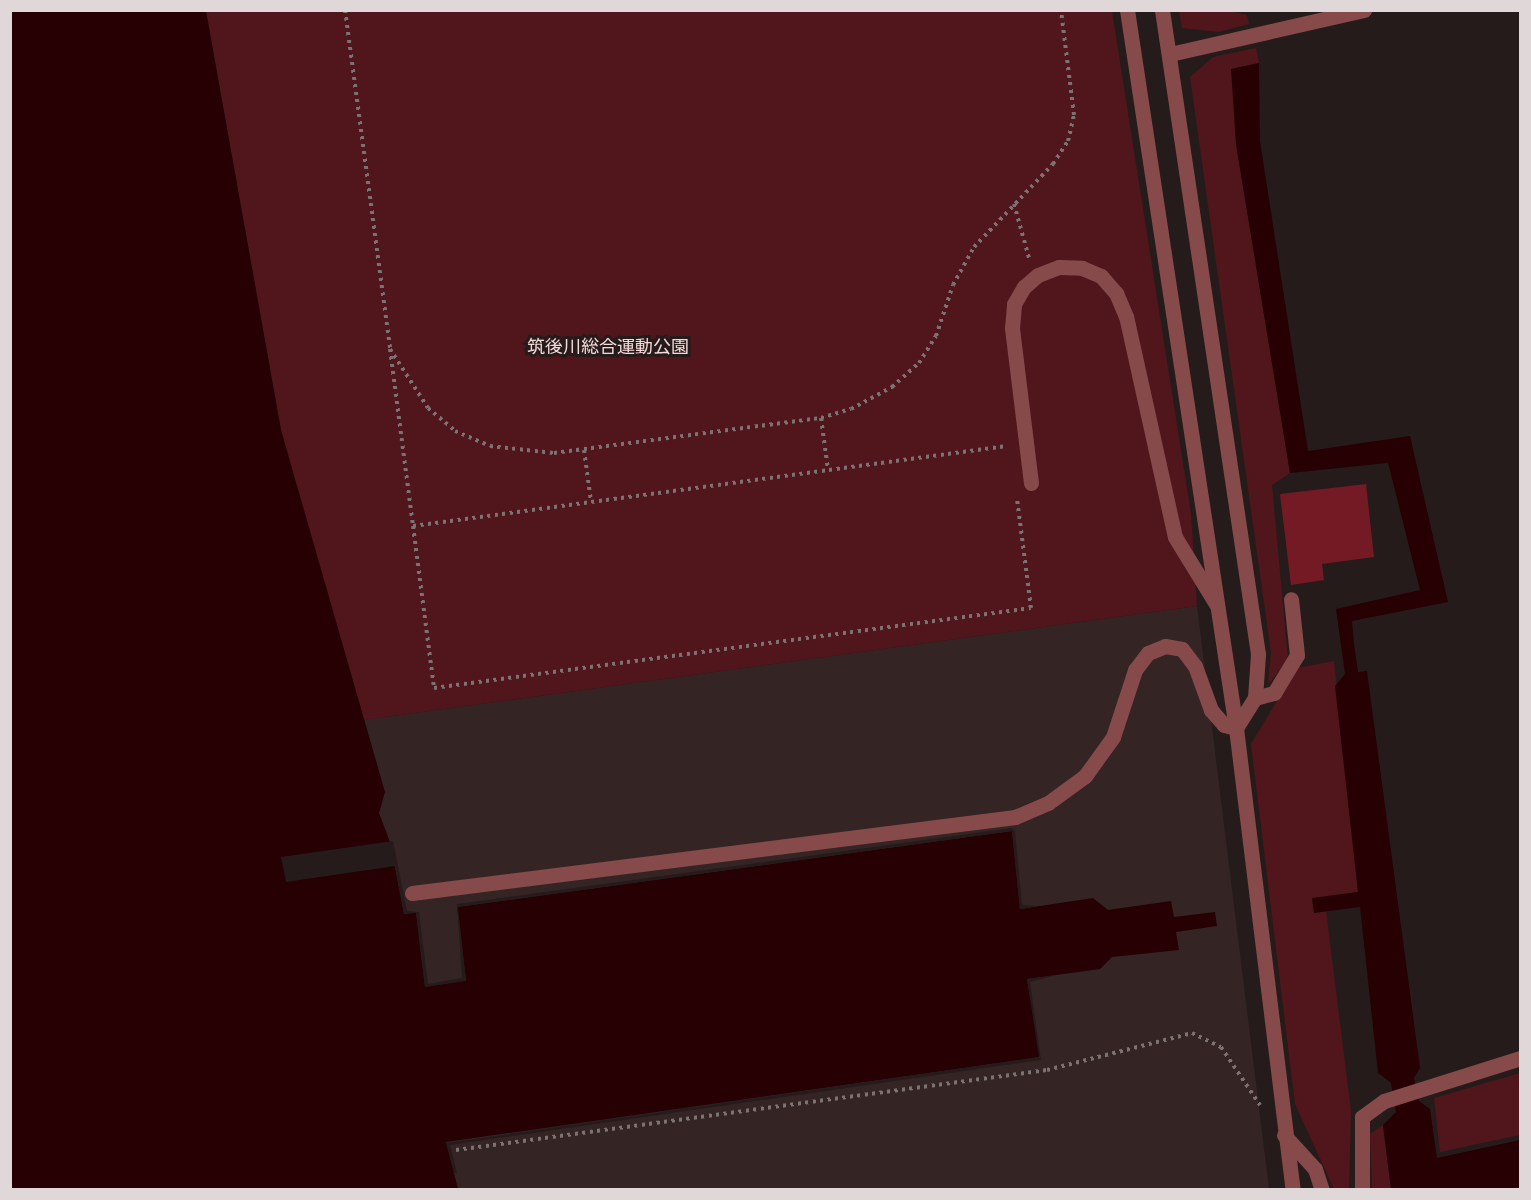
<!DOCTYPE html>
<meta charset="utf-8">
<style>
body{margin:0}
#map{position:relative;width:1531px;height:1200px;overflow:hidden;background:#261b1b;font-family:"Space Grotesk","Noto Sans JP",sans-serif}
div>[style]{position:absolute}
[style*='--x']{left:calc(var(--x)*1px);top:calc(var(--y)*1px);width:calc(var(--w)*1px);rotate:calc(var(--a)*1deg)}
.built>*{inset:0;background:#352424}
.green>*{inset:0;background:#50161b}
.water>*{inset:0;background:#260003}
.pier>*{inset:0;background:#261b1b}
.building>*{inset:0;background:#731a24}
.path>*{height:4px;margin-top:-2px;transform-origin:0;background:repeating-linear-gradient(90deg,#7c7272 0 3px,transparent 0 7.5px)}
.minor>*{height:15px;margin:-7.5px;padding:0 7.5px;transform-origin:7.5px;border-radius:7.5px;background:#874a4b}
span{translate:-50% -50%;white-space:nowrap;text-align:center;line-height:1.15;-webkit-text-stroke:6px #261b1b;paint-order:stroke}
.park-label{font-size:18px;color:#f6dada}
.frame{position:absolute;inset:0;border:12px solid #e0d8d8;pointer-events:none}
</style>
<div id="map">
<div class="built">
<div style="clip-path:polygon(1197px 606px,1269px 1189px,458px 1189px,446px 1142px,246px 919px,363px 720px)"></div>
</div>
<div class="green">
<div style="clip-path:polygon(206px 11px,1112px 11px,1191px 514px,1197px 606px,363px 720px,385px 792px,379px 813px,390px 842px,371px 844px,262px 442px,312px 541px,281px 430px)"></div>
<div style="clip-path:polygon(1179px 11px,1230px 11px,1247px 15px,1249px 24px,1219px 32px,1182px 28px)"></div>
<div style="clip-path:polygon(1256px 48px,1259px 63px,1232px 69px,1236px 144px,1290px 473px,1272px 485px,1288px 659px,1268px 685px,1271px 652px,1190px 77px,1213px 57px)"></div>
<div style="clip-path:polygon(1334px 661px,1358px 892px,1312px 899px,1314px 913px,1326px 911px,1351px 1111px,1349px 1189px,1334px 1189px,1295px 1104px,1251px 744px,1297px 668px)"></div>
<div style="clip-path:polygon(1520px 1073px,1520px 1135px,1440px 1152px,1434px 1098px)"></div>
<div style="clip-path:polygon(1383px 1125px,1391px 1189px,1372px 1189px,1370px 1134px)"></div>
</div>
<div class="water">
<div style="clip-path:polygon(10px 11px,206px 11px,281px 430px,385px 792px,379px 813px,390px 842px,404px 914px,416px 912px,425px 987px,466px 980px,457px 907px,1012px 831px,1020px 909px,1093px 898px,1108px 910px,1171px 901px,1174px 917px,1215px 912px,1217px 926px,1176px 932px,1179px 950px,1112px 957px,1100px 969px,1027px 979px,1040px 1057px,446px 1142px,458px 1189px,11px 1189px)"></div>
<div style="clip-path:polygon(1259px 63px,1260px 141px,1308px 451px,1410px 436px,1448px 602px,1352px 621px,1354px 644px,1358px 672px,1367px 671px,1420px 1068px,1414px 1078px,1419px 1101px,1430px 1109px,1437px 1158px,1520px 1140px,1520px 1187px,1508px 1190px,1391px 1189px,1383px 1125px,1396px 1112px,1391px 1083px,1378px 1073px,1360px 907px,1314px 913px,1312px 898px,1358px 892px,1335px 686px,1345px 674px,1336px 609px,1420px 590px,1388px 463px,1290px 473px,1236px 144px,1231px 69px)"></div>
</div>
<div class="pier">
<div style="clip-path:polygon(1012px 828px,1015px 831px,1022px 905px,1040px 906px,1020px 909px,1012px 831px,458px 907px,466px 981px,425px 987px,416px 913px,404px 914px,395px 866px,286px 882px,281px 857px,393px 841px,407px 911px,419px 912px,428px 984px,462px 978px,457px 904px)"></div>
<div style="clip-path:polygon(1057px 975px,1030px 982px,1041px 1060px,450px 1145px,457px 1173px,454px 1173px,446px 1143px,1039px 1057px,1027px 979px)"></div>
</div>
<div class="building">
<div style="clip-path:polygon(1366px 484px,1374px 557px,1322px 564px,1324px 580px,1291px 585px,1280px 494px)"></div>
</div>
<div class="path">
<div style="--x:345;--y:10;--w:342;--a:82.4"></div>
<div style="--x:390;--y:349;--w:70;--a:57.2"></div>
<div style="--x:428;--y:408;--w:35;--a:40"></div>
<div style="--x:455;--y:431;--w:38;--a:23"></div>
<div style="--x:490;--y:446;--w:64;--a:6.2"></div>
<div style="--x:554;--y:453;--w:269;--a:-7.5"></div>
<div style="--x:821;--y:418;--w:31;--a:-17"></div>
<div style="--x:851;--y:409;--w:47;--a:-28.2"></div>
<div style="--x:892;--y:387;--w:36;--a:-42"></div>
<div style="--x:919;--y:363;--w:32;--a:-58"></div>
<div style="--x:936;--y:336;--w:54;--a:-71.6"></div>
<div style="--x:953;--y:285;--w:43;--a:-61.1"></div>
<div style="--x:974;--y:247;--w:115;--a:-46.4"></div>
<div style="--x:1053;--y:164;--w:27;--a:-57"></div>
<div style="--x:1068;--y:141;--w:27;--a:-77"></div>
<div style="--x:1074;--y:115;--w:106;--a:-97.1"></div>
<div style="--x:1014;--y:204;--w:56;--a:74.5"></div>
<div style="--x:390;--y:349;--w:178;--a:82.6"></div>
<div style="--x:413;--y:526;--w:599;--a:-7.67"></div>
<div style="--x:821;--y:418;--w:52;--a:82.3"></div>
<div style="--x:584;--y:450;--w:52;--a:82.3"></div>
<div style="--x:413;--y:526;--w:163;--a:82.6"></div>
<div style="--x:434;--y:688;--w:602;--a:-7.63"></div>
<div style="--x:1031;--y:608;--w:110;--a:-97.3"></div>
<div style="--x:456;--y:1150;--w:596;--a:-7.71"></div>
<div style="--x:1047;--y:1070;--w:150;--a:-14.3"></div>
<div style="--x:1192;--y:1033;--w:32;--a:26"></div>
<div style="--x:1221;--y:1047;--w:70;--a:56.1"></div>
</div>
<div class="minor">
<div style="--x:1127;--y:10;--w:726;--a:81.37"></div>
<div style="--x:1236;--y:728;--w:466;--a:83"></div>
<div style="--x:1170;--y:54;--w:199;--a:-12.8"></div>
<div style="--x:1031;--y:483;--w:156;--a:-97"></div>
<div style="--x:1012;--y:328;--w:24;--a:-85"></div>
<div style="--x:1014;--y:304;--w:20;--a:-60"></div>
<div style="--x:1024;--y:287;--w:18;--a:-41"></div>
<div style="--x:1038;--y:275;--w:22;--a:-21"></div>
<div style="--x:1059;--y:267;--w:23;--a:2"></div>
<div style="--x:1082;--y:268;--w:21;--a:23"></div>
<div style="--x:1101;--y:276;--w:23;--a:49"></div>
<div style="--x:1116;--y:293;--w:25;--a:67"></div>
<div style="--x:1126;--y:316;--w:226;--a:77.5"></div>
<div style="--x:1175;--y:537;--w:79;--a:58.5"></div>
<div style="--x:1255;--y:698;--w:20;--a:-15"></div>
<div style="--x:1274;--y:693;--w:44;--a:-58.8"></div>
<div style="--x:1297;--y:655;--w:56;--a:-96.1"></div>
<div style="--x:412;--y:893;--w:608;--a:-7.18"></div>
<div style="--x:1015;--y:817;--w:36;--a:-23"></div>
<div style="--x:1048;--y:803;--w:46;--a:-36.1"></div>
<div style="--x:1085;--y:776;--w:48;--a:-54.3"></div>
<div style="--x:1113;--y:737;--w:71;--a:-71.8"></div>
<div style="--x:1135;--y:670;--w:21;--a:-53"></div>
<div style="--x:1148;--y:653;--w:18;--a:-22"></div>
<div style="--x:1165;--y:646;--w:17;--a:10"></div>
<div style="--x:1182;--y:649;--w:21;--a:53"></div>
<div style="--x:1195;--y:666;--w:47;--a:70"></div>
<div style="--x:1211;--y:710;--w:20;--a:49"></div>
<div style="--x:1224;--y:725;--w:12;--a:14"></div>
<div style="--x:1236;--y:728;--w:36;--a:-58"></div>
<div style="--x:1255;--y:698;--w:44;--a:-86.1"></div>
<div style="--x:1258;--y:654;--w:651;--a:-98.48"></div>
<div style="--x:1284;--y:1135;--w:46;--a:47.6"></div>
<div style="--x:1315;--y:1169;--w:22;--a:72"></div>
<div style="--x:1362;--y:1190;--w:73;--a:-90"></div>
<div style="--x:1362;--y:1117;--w:27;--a:-36"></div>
<div style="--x:1384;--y:1101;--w:143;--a:-17.5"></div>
</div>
<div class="park-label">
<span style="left:608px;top:347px">筑後川総合運動公園</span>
</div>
<div class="frame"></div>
</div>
